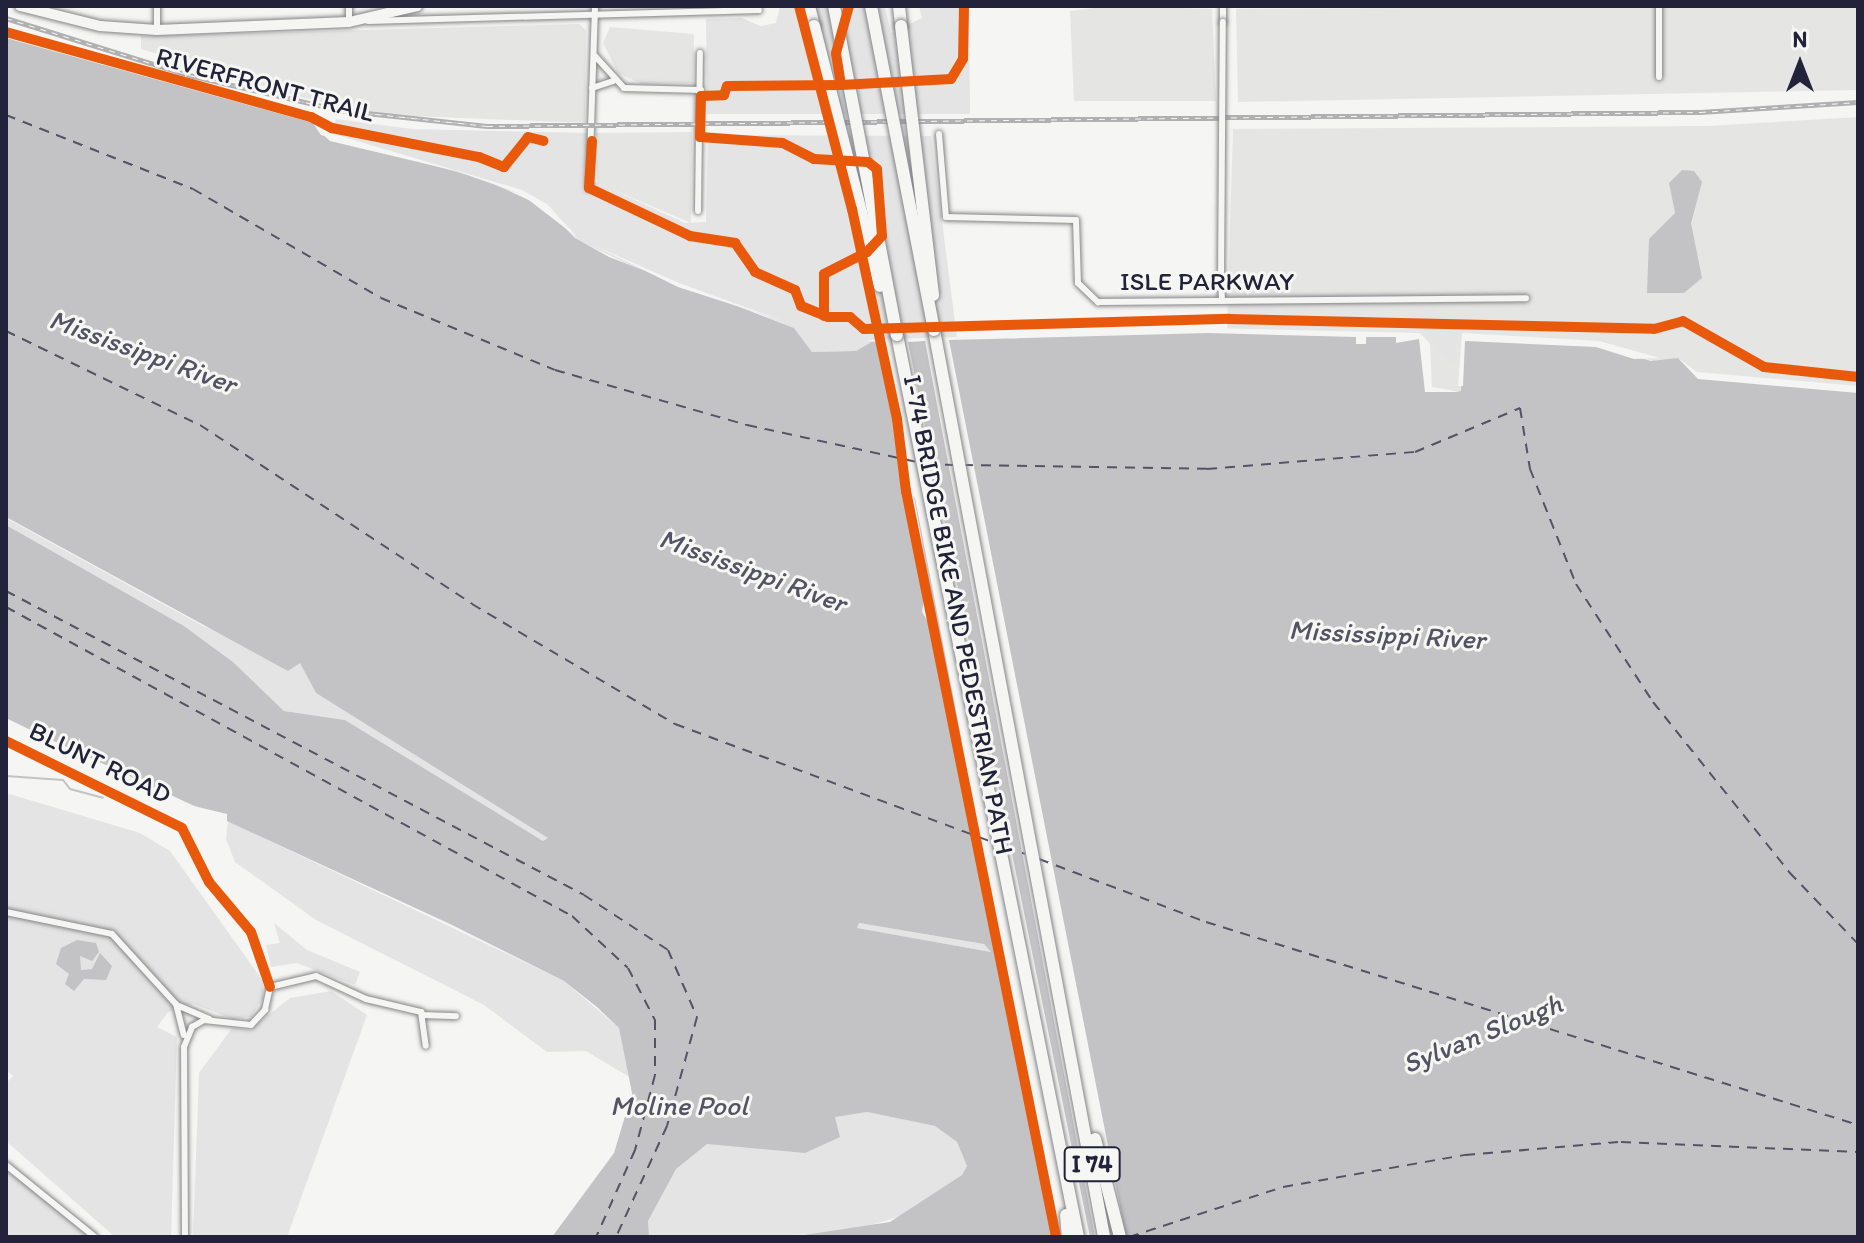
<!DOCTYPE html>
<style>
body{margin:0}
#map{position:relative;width:1864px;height:1243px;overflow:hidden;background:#f5f5f3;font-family:Itim,sans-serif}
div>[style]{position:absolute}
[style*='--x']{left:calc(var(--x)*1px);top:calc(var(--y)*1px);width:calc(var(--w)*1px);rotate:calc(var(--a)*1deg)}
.built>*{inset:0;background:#e5e5e4}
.green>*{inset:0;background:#e4e4e4}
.water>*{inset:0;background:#c3c3c6}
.pier>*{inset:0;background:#f5f5f3}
.stream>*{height:2px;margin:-1px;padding:0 1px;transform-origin:1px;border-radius:1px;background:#c3c3c6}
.ferry>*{height:2px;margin-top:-1px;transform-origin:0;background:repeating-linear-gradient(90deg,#535365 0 10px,transparent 0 18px)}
.roads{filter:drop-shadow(0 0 2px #858589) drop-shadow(0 0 2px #858589)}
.minor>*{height:6px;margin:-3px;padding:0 3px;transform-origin:3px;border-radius:3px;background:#f5f5f3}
.primary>*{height:10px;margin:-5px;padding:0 5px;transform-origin:5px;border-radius:5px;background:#f5f5f3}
.motorway>*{height:12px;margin:-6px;padding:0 6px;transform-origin:6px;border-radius:6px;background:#f5f5f3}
.rail>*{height:5px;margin-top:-2.5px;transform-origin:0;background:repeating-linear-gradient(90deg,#f6f6f2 0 6px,#b0b0b2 0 12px);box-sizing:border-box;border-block:2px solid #b0b0b2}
.bridges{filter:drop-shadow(0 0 2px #858589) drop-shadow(0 0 2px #858589)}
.minor-bridge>*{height:6px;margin:-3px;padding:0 3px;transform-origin:3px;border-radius:3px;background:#f5f5f3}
.motorway-bridge>*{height:12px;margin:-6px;padding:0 6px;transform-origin:6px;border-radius:6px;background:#f5f5f3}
.cycleway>*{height:10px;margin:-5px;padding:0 5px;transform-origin:5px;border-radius:5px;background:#e8590c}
span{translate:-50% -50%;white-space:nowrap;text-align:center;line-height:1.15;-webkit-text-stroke:6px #f6f6f2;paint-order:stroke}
.shield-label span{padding:2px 6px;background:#f6f6f2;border:2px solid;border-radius:6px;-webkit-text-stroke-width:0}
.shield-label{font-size:24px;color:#22223b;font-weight:700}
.street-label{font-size:26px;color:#22223b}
.water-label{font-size:28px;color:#535365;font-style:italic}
.frame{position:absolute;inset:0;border:8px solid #22223b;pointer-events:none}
.north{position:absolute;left:1760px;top:24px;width:80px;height:80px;-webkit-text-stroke:6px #f6f6f2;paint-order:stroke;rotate:0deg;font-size:22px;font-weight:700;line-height:32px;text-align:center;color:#22223b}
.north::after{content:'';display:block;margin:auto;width:28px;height:36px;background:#22223b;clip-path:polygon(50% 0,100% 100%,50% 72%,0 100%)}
</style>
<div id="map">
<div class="built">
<div style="clip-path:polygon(1110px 6px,1212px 9px,1216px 101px,1074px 101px,1070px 11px)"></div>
<div style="clip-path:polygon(1858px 6px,1858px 90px,1238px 102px,1236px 9px)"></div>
<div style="clip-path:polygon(579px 24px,586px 30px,585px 123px,388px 115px,304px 98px,141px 49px,141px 36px)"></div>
<div style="clip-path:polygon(610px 27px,694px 34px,693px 83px,642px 84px,618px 73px,603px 43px)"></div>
<div style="clip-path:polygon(1858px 117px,1858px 391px,1707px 377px,1599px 345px,1462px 343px,1461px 392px,1428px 390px,1227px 332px,1233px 129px,1707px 126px)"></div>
<div style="clip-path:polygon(692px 132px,691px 223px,597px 183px,596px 133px)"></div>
</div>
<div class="green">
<div style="clip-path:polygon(780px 6px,885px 6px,891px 33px,922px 18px,919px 6px,969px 6px,970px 114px,707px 114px,706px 19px,742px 18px,760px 26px,776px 23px)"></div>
<div style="clip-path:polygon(336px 119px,412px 129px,588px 133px,587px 178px,685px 223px,706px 222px,708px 135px,931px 136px,957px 338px,873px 341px,856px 351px,812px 352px,794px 328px,752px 311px,772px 332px,579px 241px,546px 208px,521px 194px,330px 141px)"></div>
<div style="clip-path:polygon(1427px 326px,1456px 335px,1455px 366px,1430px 340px)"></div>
<div style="clip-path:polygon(6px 518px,203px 626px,300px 662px,316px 693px,549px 838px,543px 841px,345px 720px,284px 711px,233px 662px,184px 626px,6px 525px)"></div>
<div style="clip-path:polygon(6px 793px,140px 833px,170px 851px,263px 981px,263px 998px,251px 1017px,233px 1019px,193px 1004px,168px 1012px,157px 1027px,177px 1037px,171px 1237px,115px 1237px,6px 1141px,6px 1083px,13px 1076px,6px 1070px)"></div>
<div style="clip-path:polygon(228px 821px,564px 981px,619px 1028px,631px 1078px,586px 1051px,547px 1052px,484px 1005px,316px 920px,235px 862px,226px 839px)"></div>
<div style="clip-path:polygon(274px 923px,307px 950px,360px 972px,355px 985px,297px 963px,271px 967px,266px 945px,280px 943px)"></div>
<div style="clip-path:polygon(859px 923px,984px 944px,991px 952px,856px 928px)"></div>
<div style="clip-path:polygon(331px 991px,367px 1015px,287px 1237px,193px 1237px,199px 1073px,232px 1028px,250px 1030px,290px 998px)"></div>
<div style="clip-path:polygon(867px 1112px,935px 1126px,957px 1142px,967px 1166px,962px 1175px,907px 1214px,843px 1234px,637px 1237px,684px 1134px)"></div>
<div style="clip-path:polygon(6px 1170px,65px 1214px,88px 1237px,6px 1237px)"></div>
</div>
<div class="water">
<div style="clip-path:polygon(evenodd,6px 38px,313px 123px,321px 135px,483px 179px,546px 208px,575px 238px,609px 257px,794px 328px,812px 352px,856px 351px,873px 341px,1208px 332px,1420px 337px,1427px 347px,1428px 390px,1461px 391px,1463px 337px,1599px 345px,1651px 361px,1678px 358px,1696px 375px,1858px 391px,1858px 1237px,791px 1237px,890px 1222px,962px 1175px,967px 1166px,957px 1142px,935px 1126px,867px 1112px,835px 1117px,840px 1137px,805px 1153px,707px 1144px,676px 1169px,648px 1221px,649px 1237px,552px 1237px,614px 1153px,632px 1093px,619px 1028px,597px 1007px,564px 981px,450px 924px,6px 719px,6px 525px,184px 626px,233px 662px,284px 711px,345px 720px,543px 841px,548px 838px,316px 693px,300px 663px,288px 671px,6px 517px,6px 38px,859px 923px,984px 944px,991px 952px,857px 928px,859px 923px)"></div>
<div style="clip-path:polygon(1682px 170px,1694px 171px,1702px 182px,1691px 223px,1702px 278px,1684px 293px,1647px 293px,1649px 239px,1675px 213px,1669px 183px)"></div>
<div style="clip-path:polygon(77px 940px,96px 943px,99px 952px,92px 961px,80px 956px,81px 970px,92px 969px,100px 953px,112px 966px,106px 980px,84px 979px,74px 991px,65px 984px,69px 974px,56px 964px,61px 948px)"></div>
</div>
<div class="pier">
<div style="clip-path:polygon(317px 129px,522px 190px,547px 204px,578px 238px,521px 194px,456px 171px,330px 141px)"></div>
<div style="clip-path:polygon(593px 245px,679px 283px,783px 321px,678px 287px)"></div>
<div style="clip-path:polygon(evenodd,1208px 328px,1420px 333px,1430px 344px,1432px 387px,1461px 392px,1425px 392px,1419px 339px,1396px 343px,1396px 337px,1366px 337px,1366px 344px,1356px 344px,1356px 337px,1208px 333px,949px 340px,1126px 1237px,1095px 1237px,925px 341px,908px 342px,1090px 1237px,1054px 1237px,969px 796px,931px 626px,922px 612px,925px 593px,895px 420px,879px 343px,867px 340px,1208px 328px,914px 497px,915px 498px,962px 742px,955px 728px,914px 497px)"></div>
<div style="clip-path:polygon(1462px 333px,1599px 341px,1660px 358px,1634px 359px,1596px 347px,1465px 341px,1463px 386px,1458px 386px)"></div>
<div style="clip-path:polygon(1678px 358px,1697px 372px,1858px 386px,1858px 393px,1698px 379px)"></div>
<div style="clip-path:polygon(6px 718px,177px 802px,227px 814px,227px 825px,200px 810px,171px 806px,51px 748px,6px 724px)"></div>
</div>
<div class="stream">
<div style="--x:6;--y:776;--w:57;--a:4"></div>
<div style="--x:63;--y:780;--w:11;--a:52"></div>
<div style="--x:70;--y:789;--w:34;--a:15"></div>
</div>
<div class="ferry">
<div style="--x:6;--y:115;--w:201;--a:21.6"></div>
<div style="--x:193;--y:189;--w:217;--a:30.1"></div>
<div style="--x:381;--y:298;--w:188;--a:22.5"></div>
<div style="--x:555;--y:370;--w:200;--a:16"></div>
<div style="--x:747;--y:425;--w:174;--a:12.3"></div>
<div style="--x:6;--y:331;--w:216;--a:25.9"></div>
<div style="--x:200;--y:425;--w:326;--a:33.3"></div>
<div style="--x:472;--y:604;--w:236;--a:30.6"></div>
<div style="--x:675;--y:724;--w:338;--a:20.4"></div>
<div style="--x:927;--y:464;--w:26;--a:2"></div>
<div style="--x:963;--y:465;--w:244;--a:0.9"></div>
<div style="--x:1207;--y:469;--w:209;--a:-4.7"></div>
<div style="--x:1415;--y:452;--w:114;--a:-22.7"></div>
<div style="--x:1520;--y:408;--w:62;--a:80.7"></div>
<div style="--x:1530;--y:469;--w:124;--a:68.2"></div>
<div style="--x:1576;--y:584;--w:141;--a:56.9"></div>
<div style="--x:1653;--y:702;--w:218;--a:51.3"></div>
<div style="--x:1789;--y:872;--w:100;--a:46.2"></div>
<div style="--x:6;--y:591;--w:653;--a:27.74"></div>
<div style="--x:584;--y:895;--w:100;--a:33.2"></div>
<div style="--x:668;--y:950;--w:73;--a:66.6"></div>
<div style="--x:697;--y:1017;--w:113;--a:105.4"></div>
<div style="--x:667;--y:1126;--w:122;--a:114.7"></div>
<div style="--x:6;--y:607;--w:645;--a:28.63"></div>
<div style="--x:572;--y:916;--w:76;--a:42.9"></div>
<div style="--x:628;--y:968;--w:59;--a:62.6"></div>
<div style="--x:655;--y:1020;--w:55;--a:90"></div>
<div style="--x:655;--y:1075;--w:78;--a:104.9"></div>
<div style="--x:635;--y:1150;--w:95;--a:114.1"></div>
<div style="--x:1005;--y:847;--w:21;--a:19"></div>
<div style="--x:1039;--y:859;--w:178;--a:20.7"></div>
<div style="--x:1206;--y:922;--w:683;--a:17.29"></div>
<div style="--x:1129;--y:1237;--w:162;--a:-18"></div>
<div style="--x:1283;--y:1187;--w:185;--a:-10"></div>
<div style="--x:1465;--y:1155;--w:157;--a:-4.8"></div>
<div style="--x:1621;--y:1142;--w:237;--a:2.4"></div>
</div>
<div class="roads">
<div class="minor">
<div style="--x:349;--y:6;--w:16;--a:90"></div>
<div style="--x:1223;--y:6;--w:16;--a:90"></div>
<div style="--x:368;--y:21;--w:391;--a:-1.6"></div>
<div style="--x:157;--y:30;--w:24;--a:-90"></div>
<div style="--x:595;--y:56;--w:43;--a:47.8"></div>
<div style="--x:624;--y:88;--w:77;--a:1.5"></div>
<div style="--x:1659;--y:77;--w:71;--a:-90"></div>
<div style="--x:592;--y:88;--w:22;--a:-18"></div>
<div style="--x:939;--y:134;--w:83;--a:85.2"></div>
<div style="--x:946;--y:217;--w:130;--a:1.3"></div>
<div style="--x:1076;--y:220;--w:63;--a:88.2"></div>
<div style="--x:1078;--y:283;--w:28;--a:44"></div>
<div style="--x:1098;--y:302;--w:428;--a:-0.5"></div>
<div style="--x:589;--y:188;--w:182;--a:-88.1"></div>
<div style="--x:698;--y:211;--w:158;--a:-89.3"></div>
<div style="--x:1221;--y:281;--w:20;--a:87"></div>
<div style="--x:6;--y:912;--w:108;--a:11.7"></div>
<div style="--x:112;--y:934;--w:95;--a:47.6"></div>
<div style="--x:176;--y:1004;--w:32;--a:76"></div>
<div style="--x:179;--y:1006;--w:33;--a:23"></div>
<div style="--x:424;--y:1015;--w:32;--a:2"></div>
<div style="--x:6;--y:1165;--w:114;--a:39"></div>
<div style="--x:185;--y:1237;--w:190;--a:-90.3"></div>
<div style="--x:184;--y:1047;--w:22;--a:-68"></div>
<div style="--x:192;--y:1027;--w:14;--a:-30"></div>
<div style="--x:204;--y:1020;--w:47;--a:6.1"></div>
<div style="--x:251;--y:1025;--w:21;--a:-47"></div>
<div style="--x:265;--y:1010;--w:24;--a:-78"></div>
<div style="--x:270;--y:987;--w:47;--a:-13.4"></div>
<div style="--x:316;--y:976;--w:55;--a:24.7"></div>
<div style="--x:366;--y:999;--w:57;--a:13.3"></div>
<div style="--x:421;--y:1012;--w:34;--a:82"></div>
</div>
<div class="primary">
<div style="--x:20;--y:6;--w:82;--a:14"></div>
<div style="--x:100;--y:26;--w:57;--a:4"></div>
<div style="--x:157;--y:30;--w:192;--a:-2.4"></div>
<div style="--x:349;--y:22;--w:70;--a:-13.2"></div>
</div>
<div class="motorway">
<div style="--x:809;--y:6;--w:21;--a:76"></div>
<div style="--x:899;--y:6;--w:20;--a:84"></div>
<div style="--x:934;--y:330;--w:923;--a:79.38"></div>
<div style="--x:897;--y:335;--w:920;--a:78.65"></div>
<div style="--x:1095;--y:1139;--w:101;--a:75.7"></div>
<div style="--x:1066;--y:1215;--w:22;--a:85"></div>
</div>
</div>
<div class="rail">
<div style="--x:6;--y:18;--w:192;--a:17.3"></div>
<div style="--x:189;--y:75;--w:154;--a:13.1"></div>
<div style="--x:339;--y:110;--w:149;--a:6.2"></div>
<div style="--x:487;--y:126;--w:1213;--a:-0.66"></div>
<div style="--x:1700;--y:112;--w:158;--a:-3.6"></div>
</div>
<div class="bridges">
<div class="minor-bridge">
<div style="--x:1221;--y:281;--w:259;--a:-89.6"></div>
</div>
<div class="motorway-bridge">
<div style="--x:834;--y:6;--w:335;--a:79.2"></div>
<div style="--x:871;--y:6;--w:330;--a:79"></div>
<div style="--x:814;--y:26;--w:268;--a:75.8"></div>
<div style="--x:901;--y:26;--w:271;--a:83.2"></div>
</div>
</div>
<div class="cycleway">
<div style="--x:799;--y:6;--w:210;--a:75.4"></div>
<div style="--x:852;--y:209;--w:215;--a:77.9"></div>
<div style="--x:897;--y:419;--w:73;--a:82.9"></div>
<div style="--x:906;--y:491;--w:761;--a:78.63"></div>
<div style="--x:6;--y:32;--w:317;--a:15.6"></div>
<div style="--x:311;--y:117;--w:24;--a:28"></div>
<div style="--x:332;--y:128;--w:150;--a:11.2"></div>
<div style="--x:479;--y:157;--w:27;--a:22"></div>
<div style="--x:504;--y:167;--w:38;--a:-51"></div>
<div style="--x:528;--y:137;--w:16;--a:14"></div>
<div style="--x:841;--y:85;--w:110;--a:-3.1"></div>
<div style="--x:951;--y:79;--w:23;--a:-59"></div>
<div style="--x:963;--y:59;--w:53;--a:-88.9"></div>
<div style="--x:592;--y:141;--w:47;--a:93.7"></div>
<div style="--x:589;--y:188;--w:112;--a:25.4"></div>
<div style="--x:690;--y:236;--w:46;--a:8.8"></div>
<div style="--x:735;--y:243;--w:35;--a:55"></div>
<div style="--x:755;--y:272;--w:44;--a:24.2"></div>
<div style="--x:795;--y:290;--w:17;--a:69"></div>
<div style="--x:801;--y:306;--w:29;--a:22"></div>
<div style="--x:828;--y:317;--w:22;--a:0"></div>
<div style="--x:850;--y:317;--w:18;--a:41"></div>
<div style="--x:864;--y:329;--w:365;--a:-1.6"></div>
<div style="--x:1229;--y:319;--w:425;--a:1.3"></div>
<div style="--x:1654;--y:329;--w:30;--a:-15"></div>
<div style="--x:1683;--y:321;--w:93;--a:29.6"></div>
<div style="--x:1764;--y:367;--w:95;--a:6.1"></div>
<div style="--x:824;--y:316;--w:42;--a:-90"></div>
<div style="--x:824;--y:274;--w:48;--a:-27.1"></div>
<div style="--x:867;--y:252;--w:22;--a:-47"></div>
<div style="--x:882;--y:236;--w:67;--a:-94.3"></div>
<div style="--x:877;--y:169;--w:11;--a:-142"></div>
<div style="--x:868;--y:162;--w:54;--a:-176.8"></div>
<div style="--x:814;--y:159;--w:36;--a:-153"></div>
<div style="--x:782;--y:143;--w:82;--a:-175.8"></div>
<div style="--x:700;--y:137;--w:41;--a:-88.6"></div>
<div style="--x:701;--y:96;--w:23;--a:-2"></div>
<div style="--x:724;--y:95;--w:9;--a:-72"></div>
<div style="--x:727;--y:86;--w:114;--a:-0.5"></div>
<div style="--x:841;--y:85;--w:32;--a:-99"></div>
<div style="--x:836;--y:53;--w:49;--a:-74.5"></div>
<div style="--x:6;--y:741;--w:196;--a:26.3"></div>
<div style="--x:182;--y:828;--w:60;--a:63.4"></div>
<div style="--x:209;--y:882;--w:65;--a:50"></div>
<div style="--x:251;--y:932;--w:58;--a:70.9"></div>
</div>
<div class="shield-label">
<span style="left:1092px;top:1164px">I 74</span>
</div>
<div class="street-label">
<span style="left:265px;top:85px;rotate:15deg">RIVERFRONT TRAIL</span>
<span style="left:1207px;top:282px">ISLE PARKWAY</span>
<span style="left:958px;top:615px;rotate:79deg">I-74 BRIDGE BIKE AND PEDESTRIAN PATH</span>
<span style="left:100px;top:763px;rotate:26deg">BLUNT ROAD</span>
</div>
<div class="water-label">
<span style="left:143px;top:351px;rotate:20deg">Mississippi River</span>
<span style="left:753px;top:570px;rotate:20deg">Mississippi River</span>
<span style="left:1387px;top:634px;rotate:3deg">Mississippi River</span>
<span style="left:1482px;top:1033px;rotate:-22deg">Sylvan Slough</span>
<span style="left:679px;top:1105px">Moline Pool</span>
</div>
<div class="frame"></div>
<div class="north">N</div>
</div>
